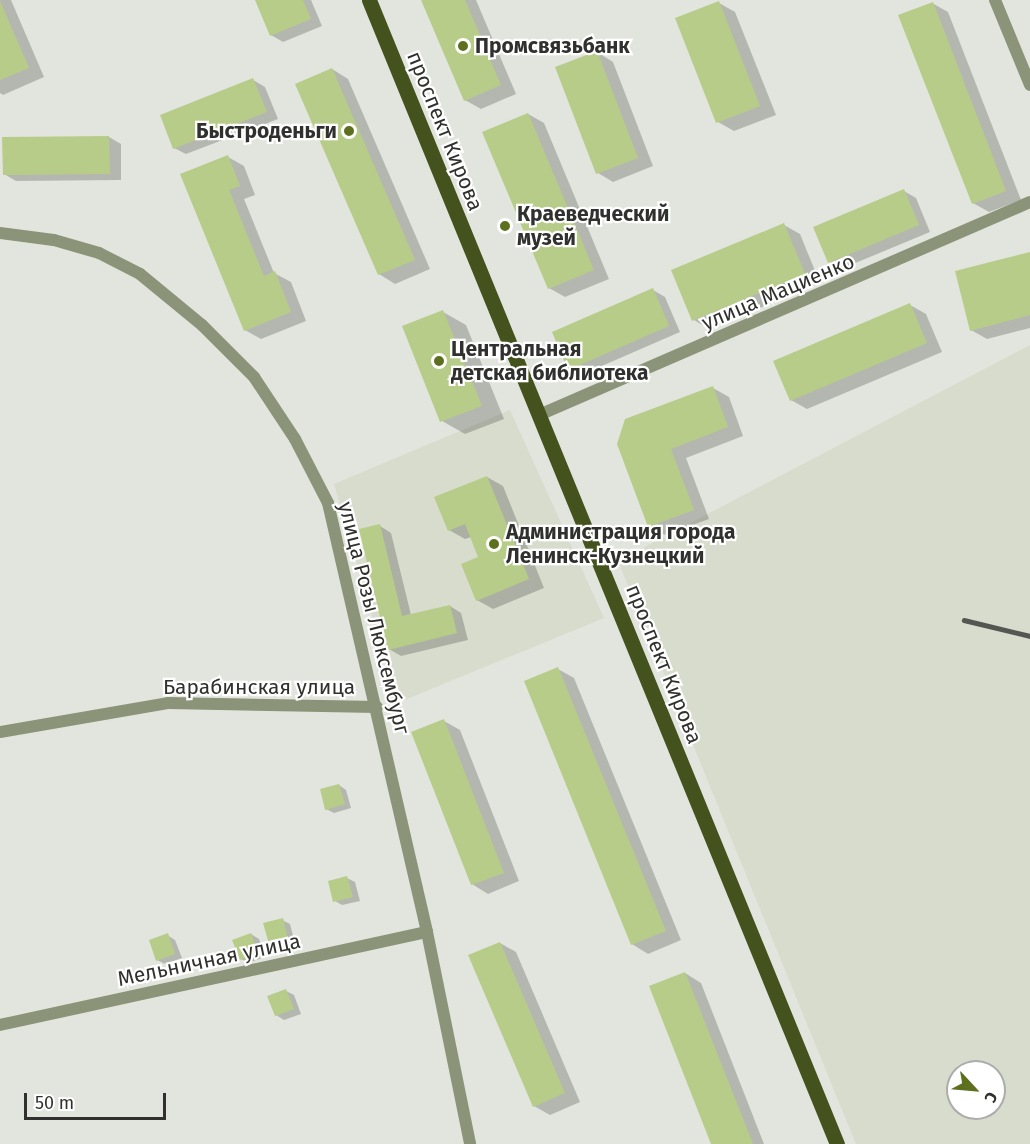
<!DOCTYPE html>
<meta charset="utf-8">
<style>
body{margin:0}
#map{position:relative;width:1030px;height:1144px;overflow:hidden;background:#e2e5dd;font-family:"Fira Sans",sans-serif}
div>[style]{position:absolute}
[style*='--x']{left:calc(var(--x)*1px);top:calc(var(--y)*1px);width:calc(var(--w)*1px);rotate:calc(var(--a)*1deg)}
.built>*{inset:0;background:#d7dccd}
.shadow>*{inset:0;background:#0003}
.building>*{inset:0;background:#b8cc89}
.minor>*{height:12px;margin:-6px;padding:0 6px;transform-origin:6px;border-radius:6px;background:#8b9478}
.tertiary>*{height:12px;margin:-6px;padding:0 6px;transform-origin:6px;border-radius:6px;background:#8b9478}
.primary>*{height:15px;margin:-7.5px;padding:0 7.5px;transform-origin:7.5px;border-radius:7.5px;background:#44521e}
.rail>*{height:4.5px;margin:-2.25px;padding:0 2.25px;transform-origin:2.25px;border-radius:2.25px;background:#545652}
.dots>*{width:16px;height:16px;translate:-50% -50%;box-sizing:border-box;border:3px solid #fff;border-radius:50%}
span{translate:-50% -50%;white-space:nowrap;text-align:center;line-height:1.15;-webkit-text-stroke:4.5px #fff;paint-order:stroke}
.poi-label{font-size:21px;color:#30312e;font-weight:700}
.left{translate:0 -50%;text-align:left}
.right{translate:-100% -50%;text-align:right}
.street-label{font-size:21px;color:#30312e}
.north{position:absolute;left:946px;top:1060px;width:60px;height:60px;box-sizing:border-box;background:#fff;border:2px solid #acadab;border-radius:50%;rotate:116deg;font-size:16px;font-weight:700;line-height:24px;text-align:center;color:#30312e}
.north::after{content:'';display:block;margin:auto;width:21px;height:27px;background:#5c701e;clip-path:polygon(50% 0,100% 100%,50% 72%,0 100%)}
.scale{position:absolute;left:24px;top:1093px;width:142px;height:27px;box-sizing:border-box;border:3px solid #30312e;border-top:0;padding-left:8px;font-size:18px;line-height:21px;white-space:nowrap;color:#30312e;-webkit-text-stroke:4px #fff;paint-order:stroke}
</style>
<div id="map">
<div class="built">
<div style="clip-path:polygon(evenodd,1030px 345px,1030px 1144px,856px 1144px,618px 561px,1030px 345px,958px 1072px,994px 1072px,994px 1108px,958px 1108px,958px 1072px)"></div>
<div style="clip-path:polygon(510px 410px,604px 618px,397px 703px,334px 484px)"></div>
</div>
<div class="shadow">
<div style="clip-path:polygon(0 0,11px 0,44px 77px,3px 95px,0 93px)"></div>
<div style="clip-path:polygon(257px 0,311px 0,322px 26px,283px 42px,271px 35px)"></div>
<div style="clip-path:polygon(422px 0,476px 0,516px 94px,481px 109px,465px 100px)"></div>
<div style="clip-path:polygon(719px 3px,735px 12px,776px 115px,734px 131px,718px 122px)"></div>
<div style="clip-path:polygon(932px 3px,948px 12px,1021px 200px,989px 212px,973px 203px)"></div>
<div style="clip-path:polygon(597px 52px,613px 62px,653px 166px,613px 182px,598px 173px)"></div>
<div style="clip-path:polygon(332px 69px,348px 79px,430px 269px,395px 284px,379px 274px)"></div>
<div style="clip-path:polygon(253px 80px,265px 87px,278px 119px,186px 154px,174px 148px)"></div>
<div style="clip-path:polygon(528px 114px,544px 123px,609px 279px,565px 297px,549px 288px)"></div>
<div style="clip-path:polygon(109px 137px,121px 144px,121px 180px,16px 181px,4px 174px)"></div>
<div style="clip-path:polygon(228px 157px,244px 166px,255px 195px,244px 199px,274px 273px,291px 282px,306px 321px,261px 339px,245px 330px,182px 175px)"></div>
<div style="clip-path:polygon(904px 191px,916px 198px,930px 232px,841px 269px,829px 262px)"></div>
<div style="clip-path:polygon(784px 225px,800px 234px,820px 283px,709px 329px,694px 320px)"></div>
<div style="clip-path:polygon(1030px 253px,1030px 328px,987px 339px,971px 330px)"></div>
<div style="clip-path:polygon(653px 290px,665px 297px,680px 332px,581px 375px,569px 369px)"></div>
<div style="clip-path:polygon(910px 305px,926px 314px,942px 352px,807px 409px,791px 400px)"></div>
<div style="clip-path:polygon(443px 312px,466px 325px,504px 419px,465px 434px,442px 421px)"></div>
<div style="clip-path:polygon(713px 388px,729px 397px,743px 436px,686px 458px,709px 519px,665px 535px,649px 526px,619px 444px)"></div>
<div style="clip-path:polygon(487px 477px,503px 486px,544px 588px,493px 609px,477px 600px,480px 558px,471px 537px,465px 539px,449px 530px)"></div>
<div style="clip-path:polygon(380px 526px,391px 533px,411px 615px,450px 606px,461px 613px,468px 640px,401px 656px,389px 649px)"></div>
<div style="clip-path:polygon(558px 669px,574px 678px,681px 940px,648px 954px,632px 944px)"></div>
<div style="clip-path:polygon(444px 721px,460px 730px,519px 881px,488px 894px,472px 884px)"></div>
<div style="clip-path:polygon(339px 785px,346px 790px,351px 808px,334px 813px,326px 809px)"></div>
<div style="clip-path:polygon(347px 878px,355px 882px,360px 901px,342px 905px,335px 901px)"></div>
<div style="clip-path:polygon(282px 920px,290px 924px,295px 943px,278px 948px,270px 943px)"></div>
<div style="clip-path:polygon(251px 934px,259px 939px,265px 957px,248px 963px,241px 959px)"></div>
<div style="clip-path:polygon(167px 935px,175px 940px,182px 958px,165px 964px,157px 960px)"></div>
<div style="clip-path:polygon(500px 943px,516px 952px,580px 1102px,550px 1115px,534px 1106px)"></div>
<div style="clip-path:polygon(685px 973px,701px 983px,764px 1144px,712px 1144px)"></div>
<div style="clip-path:polygon(286px 991px,294px 995px,301px 1014px,284px 1020px,276px 1015px)"></div>
</div>
<div class="building">
<div style="clip-path:polygon(255px 0,303px 0,311px 19px,270px 36px)"></div>
<div style="clip-path:polygon(421px 0,465px 0,501px 85px,464px 101px)"></div>
<div style="clip-path:polygon(0 1px,29px 68px,0 80px)"></div>
<div style="clip-path:polygon(719px 1px,760px 106px,716px 123px,675px 18px)"></div>
<div style="clip-path:polygon(933px 2px,1006px 191px,972px 204px,898px 15px)"></div>
<div style="clip-path:polygon(597px 51px,638px 158px,596px 174px,555px 67px)"></div>
<div style="clip-path:polygon(332px 68px,415px 260px,378px 275px,295px 84px)"></div>
<div style="clip-path:polygon(253px 78px,267px 112px,173px 149px,160px 115px)"></div>
<div style="clip-path:polygon(528px 113px,594px 270px,548px 289px,482px 132px)"></div>
<div style="clip-path:polygon(109px 136px,110px 174px,3px 175px,2px 137px)"></div>
<div style="clip-path:polygon(228px 155px,240px 186px,229px 190px,264px 276px,275px 271px,291px 312px,244px 331px,180px 174px)"></div>
<div style="clip-path:polygon(904px 189px,919px 225px,828px 263px,813px 227px)"></div>
<div style="clip-path:polygon(784px 223px,805px 274px,692px 321px,671px 270px)"></div>
<div style="clip-path:polygon(1030px 252px,1030px 315px,970px 331px,955px 271px)"></div>
<div style="clip-path:polygon(653px 288px,669px 326px,568px 370px,552px 332px)"></div>
<div style="clip-path:polygon(910px 303px,927px 343px,790px 401px,773px 361px)"></div>
<div style="clip-path:polygon(443px 310px,482px 406px,440px 422px,402px 326px)"></div>
<div style="clip-path:polygon(713px 386px,728px 427px,671px 449px,694px 510px,648px 527px,617px 444px,625px 419px)"></div>
<div style="clip-path:polygon(487px 476px,529px 579px,476px 601px,461px 564px,478px 557px,465px 524px,448px 531px,434px 497px)"></div>
<div style="clip-path:polygon(380px 524px,402px 616px,450px 605px,457px 633px,388px 650px,359px 529px)"></div>
<div style="clip-path:polygon(558px 667px,666px 931px,631px 945px,524px 681px)"></div>
<div style="clip-path:polygon(444px 719px,504px 873px,471px 885px,411px 732px)"></div>
<div style="clip-path:polygon(339px 784px,345px 804px,325px 810px,320px 789px)"></div>
<div style="clip-path:polygon(347px 876px,353px 897px,333px 902px,328px 881px)"></div>
<div style="clip-path:polygon(283px 918px,288px 939px,269px 944px,263px 923px)"></div>
<div style="clip-path:polygon(168px 933px,175px 954px,156px 961px,149px 940px)"></div>
<div style="clip-path:polygon(251px 933px,258px 953px,240px 960px,232px 940px)"></div>
<div style="clip-path:polygon(500px 942px,565px 1093px,533px 1107px,468px 955px)"></div>
<div style="clip-path:polygon(685px 972px,753px 1144px,711px 1144px,649px 986px)"></div>
<div style="clip-path:polygon(286px 989px,294px 1009px,275px 1016px,267px 996px)"></div>
</div>
<div class="minor">
<div style="--x:0;--y:732;--w:170;--a:-9.8"></div>
<div style="--x:168;--y:703;--w:209;--a:1.1"></div>
<div style="--x:0;--y:1025;--w:437;--a:-12.3"></div>
</div>
<div class="tertiary">
<div style="--x:995;--y:0;--w:92;--a:67.6"></div>
<div style="--x:0;--y:233;--w:54;--a:7.4"></div>
<div style="--x:54;--y:240;--w:47;--a:16.1"></div>
<div style="--x:99;--y:253;--w:46;--a:27.1"></div>
<div style="--x:140;--y:274;--w:80;--a:39.4"></div>
<div style="--x:202;--y:325;--w:74;--a:45"></div>
<div style="--x:254;--y:377;--w:74;--a:56.5"></div>
<div style="--x:295;--y:439;--w:72;--a:62.7"></div>
<div style="--x:328;--y:503;--w:440;--a:77"></div>
<div style="--x:427;--y:932;--w:216;--a:78.5"></div>
<div style="--x:539;--y:415;--w:535;--a:-23.45"></div>
</div>
<div class="primary">
<div style="--x:369;--y:0;--w:1236;--a:67.75"></div>
</div>
<div class="rail">
<div style="--x:964;--y:620;--w:68;--a:13.6"></div>
</div>
<div class="dots">
<div style="left:463px;top:46px;background:#5c701e"></div>
<div style="left:349px;top:131px;background:#5c701e"></div>
<div style="left:505px;top:226px;background:#5c701e"></div>
<div style="left:439px;top:361px;background:#5c701e"></div>
<div style="left:494px;top:544px;background:#5c701e"></div>
</div>
<div class="poi-label">
<span class="left" style="left:475px;top:46px">Промсвязьбанк</span>
<span class="right" style="left:337px;top:131px">Быстроденьги</span>
<span class="left" style="left:517px;top:226px">Краеведческий<br>музей</span>
<span class="left" style="left:451px;top:361px">Центральная<br>детская библиотека</span>
<span class="left" style="left:506px;top:544px">Администрация города<br>Ленинск-Кузнецкий</span>
</div>
<div class="street-label">
<span style="left:445px;top:131px;rotate:68deg">проспект Кирова</span>
<span style="left:778px;top:292px;rotate:-23deg">улица Мациенко</span>
<span style="left:374px;top:618px;rotate:76deg">улица Розы Люксембург</span>
<span style="left:664px;top:664px;rotate:68deg">проспект Кирова</span>
<span style="left:259px;top:687px">Барабинская улица</span>
<span style="left:209px;top:960px;rotate:-12deg">Мельничная улица</span>
</div>
<div class="north">С</div>
<div class="scale">50 m</div>
</div>
